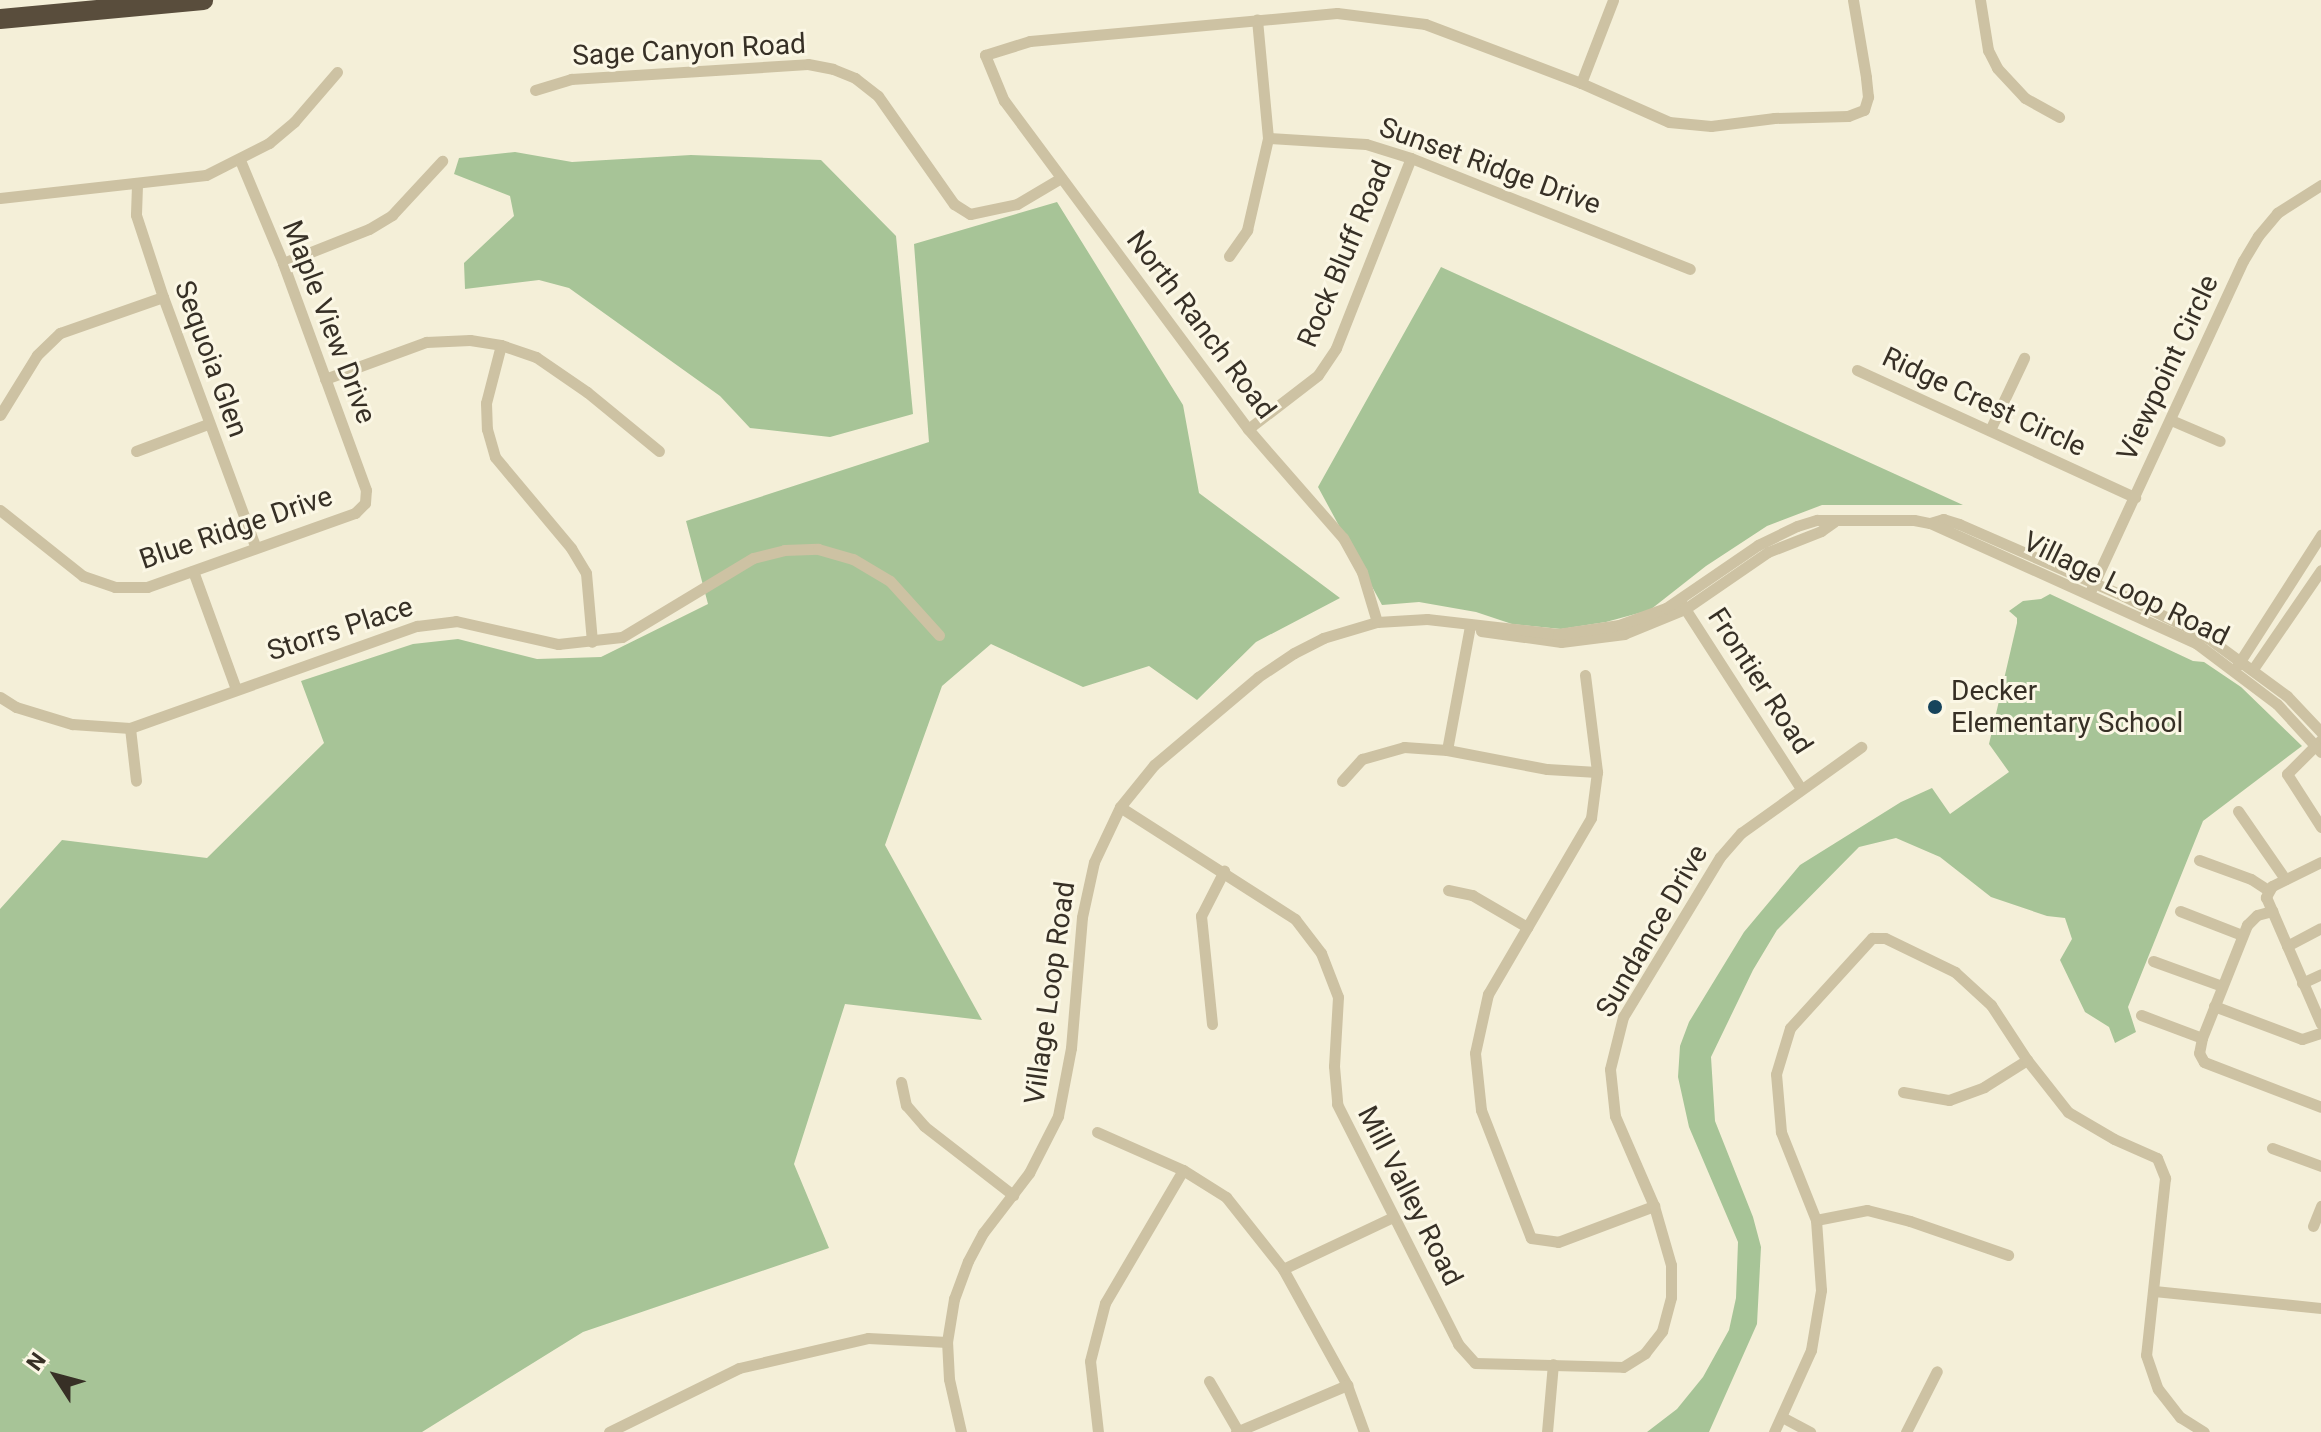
<!DOCTYPE html>
<style>
body{margin:0}
#map{position:relative;width:2321px;height:1432px;overflow:hidden;background:#f4efd8;font-family:Roboto,sans-serif}
div>[style]{position:absolute}
[style*='--x']{left:calc(var(--x)*1px);top:calc(var(--y)*1px);width:calc(var(--w)*1px);rotate:calc(var(--a)*1deg)}
.green>*{inset:0;background:#a7c497}
.minor>*{height:11px;margin:-5.5px;padding:0 5.5px;transform-origin:5.5px;border-radius:5.5px;background:#cdc2a3}
.motorway>*{height:20px;margin:-10px;padding:0 10px;transform-origin:10px;border-radius:10px;background:#594d3c}
.dots>*{width:22px;height:22px;translate:-50% -50%;box-sizing:border-box;border:4px solid #fbf7e5;border-radius:50%}
span{translate:-50% -50%;white-space:nowrap;text-align:center;line-height:1.15;-webkit-text-stroke:6px #fbf7e5;paint-order:stroke}
.street-label{font-size:28px;color:#373026}
.poi-label{font-size:28px;color:#373026}
.left{translate:0 -50%;text-align:left}
.north{position:absolute;left:16px;top:1336px;width:80px;height:80px;-webkit-text-stroke:6px #fbf7e5;paint-order:stroke;rotate:306deg;font-size:22px;font-weight:700;line-height:32px;text-align:center;color:#373026}
.north::after{content:'';display:block;margin:auto;width:28px;height:36px;background:#373026;clip-path:polygon(50% 0,100% 100%,50% 72%,0 100%)}
</style>
<div id="map">
<div class="green">
<div style="clip-path:polygon(515px 152px,572px 162px,691px 155px,821px 160px,896px 236px,913px 414px,830px 437px,750px 428px,720px 396px,569px 288px,539px 280px,465px 289px,464px 263px,514px 216px,510px 196px,454px 174px,459px 158px)"></div>
<div style="clip-path:polygon(1057px 202px,1183px 405px,1199px 493px,1340px 598px,1256px 642px,1197px 700px,1149px 666px,1083px 687px,991px 644px,942px 686px,885px 845px,982px 1020px,845px 1004px,794px 1164px,829px 1248px,583px 1332px,422px 1432px,0 1432px,0 909px,62px 840px,207px 858px,324px 743px,301px 681px,413px 644px,458px 639px,537px 659px,601px 657px,708px 604px,686px 521px,929px 442px,914px 244px)"></div>
<div style="clip-path:polygon(1441px 267px,1963px 505px,1822px 505px,1767px 526px,1706px 566px,1650px 610px,1606px 622px,1561px 629px,1512px 624px,1476px 612px,1419px 602px,1382px 605px,1318px 487px)"></div>
<div style="clip-path:polygon(2050px 594px,2193px 661px,2204px 662px,2241px 687px,2302px 746px,2203px 821px,2128px 1007px,2136px 1032px,2115px 1043px,2109px 1027px,2085px 1012px,2060px 960px,2072px 939px,2065px 918px,2047px 916px,1991px 897px,1940px 857px,1896px 838px,1859px 847px,1777px 930px,1753px 970px,1711px 1057px,1715px 1121px,1753px 1217px,1761px 1247px,1757px 1324px,1709px 1432px,1647px 1432px,1677px 1409px,1703px 1377px,1729px 1330px,1736px 1298px,1738px 1242px,1689px 1127px,1678px 1077px,1680px 1046px,1689px 1022px,1744px 932px,1800px 865px,1901px 802px,1932px 788px,1950px 814px,2009px 772px,1989px 744px,2017px 623px,2017px 618px,2009px 611px,2023px 601px,2041px 599px)"></div>
</div>
<div class="minor">
<div style="--x:1980;--y:0;--w:51;--a:80.9"></div>
<div style="--x:1988;--y:50;--w:20;--a:63"></div>
<div style="--x:1997;--y:68;--w:41;--a:47"></div>
<div style="--x:2025;--y:98;--w:39;--a:29"></div>
<div style="--x:1581;--y:83;--w:89;--a:-68.9"></div>
<div style="--x:535;--y:90;--w:38;--a:-17"></div>
<div style="--x:571;--y:79;--w:237;--a:-3.6"></div>
<div style="--x:808;--y:64;--w:25;--a:11"></div>
<div style="--x:833;--y:69;--w:24;--a:22"></div>
<div style="--x:855;--y:78;--w:29;--a:38"></div>
<div style="--x:878;--y:96;--w:132;--a:54.9"></div>
<div style="--x:954;--y:204;--w:19;--a:32"></div>
<div style="--x:970;--y:214;--w:48;--a:-12"></div>
<div style="--x:1017;--y:204;--w:51;--a:-30.6"></div>
<div style="--x:1268;--y:138;--w:98;--a:3.5"></div>
<div style="--x:1366;--y:144;--w:47;--a:17.3"></div>
<div style="--x:1411;--y:158;--w:300;--a:21.7"></div>
<div style="--x:137;--y:185;--w:30;--a:92"></div>
<div style="--x:136;--y:215;--w:86;--a:71.8"></div>
<div style="--x:163;--y:297;--w:265;--a:69.7"></div>
<div style="--x:0;--y:198;--w:207;--a:-6.4"></div>
<div style="--x:206;--y:175;--w:71;--a:-26.9"></div>
<div style="--x:269;--y:143;--w:33;--a:-40"></div>
<div style="--x:294;--y:122;--w:66;--a:-49.3"></div>
<div style="--x:1229;--y:256;--w:32;--a:-55"></div>
<div style="--x:1247;--y:230;--w:94;--a:-77.1"></div>
<div style="--x:1268;--y:138;--w:119;--a:-95.3"></div>
<div style="--x:283;--y:263;--w:92;--a:-21.6"></div>
<div style="--x:369;--y:229;--w:27;--a:-31"></div>
<div style="--x:392;--y:215;--w:74;--a:-47.2"></div>
<div style="--x:501;--y:345;--w:60;--a:104.5"></div>
<div style="--x:486;--y:403;--w:26;--a:88"></div>
<div style="--x:487;--y:429;--w:29;--a:74"></div>
<div style="--x:495;--y:457;--w:119;--a:50.1"></div>
<div style="--x:571;--y:548;--w:29;--a:59"></div>
<div style="--x:586;--y:573;--w:69;--a:85"></div>
<div style="--x:1857;--y:370;--w:306;--a:24.6"></div>
<div style="--x:325;--y:379;--w:108;--a:-20.1"></div>
<div style="--x:426;--y:342;--w:44;--a:-2.6"></div>
<div style="--x:470;--y:340;--w:31;--a:9"></div>
<div style="--x:501;--y:345;--w:37;--a:19"></div>
<div style="--x:536;--y:357;--w:62;--a:34.5"></div>
<div style="--x:587;--y:392;--w:93;--a:39.3"></div>
<div style="--x:0;--y:415;--w:70;--a:-58.3"></div>
<div style="--x:37;--y:355;--w:32;--a:-44"></div>
<div style="--x:60;--y:333;--w:109;--a:-19.3"></div>
<div style="--x:2171;--y:420;--w:53;--a:23.2"></div>
<div style="--x:1248;--y:429;--w:88;--a:-37.6"></div>
<div style="--x:1318;--y:375;--w:32;--a:-56"></div>
<div style="--x:1336;--y:348;--w:204;--a:-68.5"></div>
<div style="--x:1990;--y:430;--w:80;--a:-64.7"></div>
<div style="--x:136;--y:451;--w:77;--a:-20.6"></div>
<div style="--x:0;--y:510;--w:106;--a:38.5"></div>
<div style="--x:83;--y:576;--w:34;--a:19"></div>
<div style="--x:115;--y:587;--w:32;--a:0"></div>
<div style="--x:147;--y:587;--w:221;--a:-19.6"></div>
<div style="--x:355;--y:513;--w:14;--a:-45"></div>
<div style="--x:365;--y:503;--w:13;--a:-86"></div>
<div style="--x:366;--y:490;--w:242;--a:-110.1"></div>
<div style="--x:283;--y:263;--w:112;--a:-112.7"></div>
<div style="--x:1930;--y:523;--w:14;--a:-17"></div>
<div style="--x:1943;--y:519;--w:17;--a:17"></div>
<div style="--x:1959;--y:524;--w:180;--a:23.6"></div>
<div style="--x:2124;--y:596;--w:94;--a:26.6"></div>
<div style="--x:2208;--y:638;--w:98;--a:36.3"></div>
<div style="--x:2287;--y:696;--w:50;--a:46.6"></div>
<div style="--x:193;--y:571;--w:126;--a:70"></div>
<div style="--x:2089;--y:594;--w:367;--a:-65.2"></div>
<div style="--x:2243;--y:261;--w:29;--a:-59"></div>
<div style="--x:2258;--y:236;--w:30;--a:-50"></div>
<div style="--x:2277;--y:213;--w:52;--a:-32.5"></div>
<div style="--x:1682;--y:604;--w:220;--a:57.2"></div>
<div style="--x:1377;--y:622;--w:52;--a:-106.7"></div>
<div style="--x:1362;--y:572;--w:39;--a:-119"></div>
<div style="--x:1343;--y:538;--w:145;--a:-131.1"></div>
<div style="--x:1248;--y:429;--w:409;--a:-126.6"></div>
<div style="--x:1004;--y:101;--w:50;--a:-112.4"></div>
<div style="--x:985;--y:55;--w:47;--a:-17.3"></div>
<div style="--x:1030;--y:41;--w:308;--a:-5.2"></div>
<div style="--x:1337;--y:13;--w:89;--a:7.1"></div>
<div style="--x:1425;--y:24;--w:167;--a:20.7"></div>
<div style="--x:1581;--y:83;--w:96;--a:23.9"></div>
<div style="--x:1669;--y:122;--w:42;--a:5.4"></div>
<div style="--x:1711;--y:126;--w:64;--a:-7.2"></div>
<div style="--x:1774;--y:118;--w:74;--a:-1.5"></div>
<div style="--x:1848;--y:116;--w:17;--a:-21"></div>
<div style="--x:1864;--y:110;--w:14;--a:-73"></div>
<div style="--x:1868;--y:97;--w:20;--a:-96"></div>
<div style="--x:1866;--y:77;--w:78;--a:-99.6"></div>
<div style="--x:1481;--y:631;--w:81;--a:7.8"></div>
<div style="--x:1561;--y:642;--w:64;--a:-7.2"></div>
<div style="--x:1624;--y:634;--w:66;--a:-22.3"></div>
<div style="--x:1685;--y:609;--w:101;--a:-34.5"></div>
<div style="--x:1768;--y:552;--w:57;--a:-21.6"></div>
<div style="--x:1821;--y:531;--w:16;--a:-35"></div>
<div style="--x:2237;--y:666;--w:156;--a:-57.3"></div>
<div style="--x:2253;--y:669;--w:120;--a:-55.5"></div>
<div style="--x:1585;--y:675;--w:98;--a:82.9"></div>
<div style="--x:1597;--y:772;--w:46;--a:97.4"></div>
<div style="--x:1591;--y:818;--w:204;--a:120.3"></div>
<div style="--x:1488;--y:994;--w:60;--a:102.4"></div>
<div style="--x:1475;--y:1053;--w:57;--a:84"></div>
<div style="--x:1481;--y:1110;--w:137;--a:68.7"></div>
<div style="--x:1531;--y:1238;--w:27;--a:8"></div>
<div style="--x:1558;--y:1242;--w:103;--a:-20.6"></div>
<div style="--x:0;--y:697;--w:19;--a:32"></div>
<div style="--x:16;--y:707;--w:59;--a:16.9"></div>
<div style="--x:72;--y:724;--w:58;--a:3.9"></div>
<div style="--x:130;--y:728;--w:305;--a:-19.6"></div>
<div style="--x:417;--y:626;--w:39;--a:-7"></div>
<div style="--x:456;--y:621;--w:105;--a:12.7"></div>
<div style="--x:558;--y:644;--w:64;--a:-6.2"></div>
<div style="--x:622;--y:637;--w:153;--a:-31.1"></div>
<div style="--x:753;--y:558;--w:32;--a:-14"></div>
<div style="--x:784;--y:550;--w:34;--a:-2"></div>
<div style="--x:818;--y:549;--w:36;--a:16"></div>
<div style="--x:853;--y:559;--w:43;--a:30.7"></div>
<div style="--x:890;--y:581;--w:73;--a:47.8"></div>
<div style="--x:130;--y:728;--w:53;--a:83.5"></div>
<div style="--x:2321;--y:740;--w:48;--a:135"></div>
<div style="--x:2287;--y:774;--w:63;--a:57.3"></div>
<div style="--x:1447;--y:750;--w:126;--a:-79.5"></div>
<div style="--x:1342;--y:781;--w:30;--a:-48"></div>
<div style="--x:1362;--y:759;--w:44;--a:-15.9"></div>
<div style="--x:1404;--y:747;--w:43;--a:4"></div>
<div style="--x:1447;--y:750;--w:102;--a:10.8"></div>
<div style="--x:1547;--y:769;--w:50;--a:3.4"></div>
<div style="--x:1120;--y:807;--w:208;--a:32.6"></div>
<div style="--x:1295;--y:919;--w:43;--a:52.6"></div>
<div style="--x:1321;--y:953;--w:47;--a:68.9"></div>
<div style="--x:1338;--y:997;--w:69;--a:93.3"></div>
<div style="--x:1334;--y:1066;--w:38;--a:85"></div>
<div style="--x:1337;--y:1104;--w:269;--a:63.2"></div>
<div style="--x:1458;--y:1344;--w:25;--a:48"></div>
<div style="--x:1475;--y:1363;--w:148;--a:1.5"></div>
<div style="--x:1623;--y:1367;--w:26;--a:-32"></div>
<div style="--x:1645;--y:1353;--w:28;--a:-52"></div>
<div style="--x:1662;--y:1331;--w:35;--a:-75"></div>
<div style="--x:1671;--y:1297;--w:32;--a:-90"></div>
<div style="--x:1671;--y:1265;--w:61;--a:-106.1"></div>
<div style="--x:1654;--y:1206;--w:98;--a:-113.4"></div>
<div style="--x:1615;--y:1116;--w:47;--a:-96.1"></div>
<div style="--x:1610;--y:1069;--w:54;--a:-76"></div>
<div style="--x:1623;--y:1017;--w:187;--a:-58.8"></div>
<div style="--x:1720;--y:857;--w:32;--a:-49"></div>
<div style="--x:1741;--y:833;--w:148;--a:-35.6"></div>
<div style="--x:2238;--y:811;--w:83;--a:55.3"></div>
<div style="--x:2199;--y:860;--w:55;--a:20.1"></div>
<div style="--x:2251;--y:879;--w:20;--a:33"></div>
<div style="--x:2321;--y:862;--w:55;--a:153.9"></div>
<div style="--x:2272;--y:886;--w:13;--a:119"></div>
<div style="--x:2266;--y:897;--w:138;--a:66.6"></div>
<div style="--x:1448;--y:890;--w:25;--a:12"></div>
<div style="--x:1472;--y:895;--w:64;--a:30.2"></div>
<div style="--x:2180;--y:911;--w:66;--a:21.2"></div>
<div style="--x:2287;--y:946;--w:38;--a:-28"></div>
<div style="--x:2153;--y:961;--w:73;--a:19.9"></div>
<div style="--x:2302;--y:983;--w:21;--a:-25"></div>
<div style="--x:2214;--y:1006;--w:94;--a:20.6"></div>
<div style="--x:2302;--y:1039;--w:20;--a:-18"></div>
<div style="--x:2141;--y:1015;--w:65;--a:20.7"></div>
<div style="--x:2202;--y:1038;--w:15;--a:101"></div>
<div style="--x:2199;--y:1053;--w:10;--a:61"></div>
<div style="--x:2204;--y:1062;--w:125;--a:21"></div>
<div style="--x:1212;--y:1024;--w:109;--a:-95.8"></div>
<div style="--x:1201;--y:916;--w:51;--a:-62.9"></div>
<div style="--x:2202;--y:1038;--w:122;--a:-68.3"></div>
<div style="--x:2247;--y:925;--w:14;--a:-45"></div>
<div style="--x:2257;--y:915;--w:16;--a:-15"></div>
<div style="--x:901;--y:1082;--w:24;--a:78"></div>
<div style="--x:906;--y:1105;--w:28;--a:49"></div>
<div style="--x:924;--y:1126;--w:113;--a:37.8"></div>
<div style="--x:1903;--y:1092;--w:47;--a:9.9"></div>
<div style="--x:1949;--y:1100;--w:37;--a:-20"></div>
<div style="--x:1984;--y:1087;--w:51;--a:-32.1"></div>
<div style="--x:1097;--y:1132;--w:94;--a:23.8"></div>
<div style="--x:1183;--y:1170;--w:51;--a:32.1"></div>
<div style="--x:1226;--y:1197;--w:92;--a:51.6"></div>
<div style="--x:1283;--y:1269;--w:132;--a:61.1"></div>
<div style="--x:1347;--y:1385;--w:50;--a:70.1"></div>
<div style="--x:2272;--y:1148;--w:52;--a:20.2"></div>
<div style="--x:1816;--y:1220;--w:52;--a:-11.1"></div>
<div style="--x:1867;--y:1210;--w:44;--a:14.3"></div>
<div style="--x:1910;--y:1221;--w:104;--a:19.1"></div>
<div style="--x:2313;--y:1226;--w:22;--a:-68"></div>
<div style="--x:1283;--y:1269;--w:122;--a:-25.3"></div>
<div style="--x:2154;--y:1291;--w:168;--a:5.8"></div>
<div style="--x:1209;--y:1381;--w:58;--a:59.9"></div>
<div style="--x:1782;--y:1417;--w:32;--a:28"></div>
<div style="--x:609;--y:1432;--w:145;--a:-26.2"></div>
<div style="--x:739;--y:1368;--w:132;--a:-13.1"></div>
<div style="--x:868;--y:1338;--w:79;--a:2.9"></div>
<div style="--x:961;--y:1432;--w:54;--a:-102.8"></div>
<div style="--x:949;--y:1379;--w:37;--a:-93"></div>
<div style="--x:947;--y:1342;--w:44;--a:-80.8"></div>
<div style="--x:954;--y:1299;--w:40;--a:-69.8"></div>
<div style="--x:968;--y:1261;--w:32;--a:-62"></div>
<div style="--x:983;--y:1233;--w:76;--a:-52.5"></div>
<div style="--x:1029;--y:1173;--w:64;--a:-63"></div>
<div style="--x:1058;--y:1116;--w:69;--a:-79.2"></div>
<div style="--x:1071;--y:1048;--w:131;--a:-85.2"></div>
<div style="--x:1082;--y:917;--w:56;--a:-77.7"></div>
<div style="--x:1094;--y:862;--w:61;--a:-64.7"></div>
<div style="--x:1120;--y:807;--w:54;--a:-51"></div>
<div style="--x:1154;--y:765;--w:136;--a:-40.2"></div>
<div style="--x:1258;--y:677;--w:43;--a:-33.7"></div>
<div style="--x:1294;--y:653;--w:33;--a:-27"></div>
<div style="--x:1323;--y:638;--w:56;--a:-16.5"></div>
<div style="--x:1377;--y:622;--w:50;--a:-3.4"></div>
<div style="--x:1427;--y:619;--w:132;--a:6.5"></div>
<div style="--x:1558;--y:634;--w:62;--a:-8.4"></div>
<div style="--x:1619;--y:625;--w:50;--a:-19.9"></div>
<div style="--x:1666;--y:608;--w:112;--a:-34.4"></div>
<div style="--x:1758;--y:545;--w:43;--a:-26"></div>
<div style="--x:1797;--y:526;--w:21;--a:-17"></div>
<div style="--x:1817;--y:520;--w:97;--a:0"></div>
<div style="--x:1914;--y:520;--w:16;--a:11"></div>
<div style="--x:1930;--y:523;--w:292;--a:24.3"></div>
<div style="--x:2196;--y:643;--w:101;--a:37"></div>
<div style="--x:2277;--y:704;--w:65;--a:47.5"></div>
<div style="--x:1098;--y:1432;--w:71;--a:-96.4"></div>
<div style="--x:1090;--y:1361;--w:60;--a:-75.5"></div>
<div style="--x:1105;--y:1303;--w:154;--a:-59.6"></div>
<div style="--x:1236;--y:1432;--w:121;--a:-22.9"></div>
<div style="--x:1547;--y:1432;--w:68;--a:-85"></div>
<div style="--x:1774;--y:1432;--w:90;--a:-65.7"></div>
<div style="--x:1811;--y:1350;--w:61;--a:-80.5"></div>
<div style="--x:1821;--y:1290;--w:70;--a:-94.1"></div>
<div style="--x:1816;--y:1220;--w:95;--a:-111.7"></div>
<div style="--x:1781;--y:1132;--w:58;--a:-94.9"></div>
<div style="--x:1776;--y:1074;--w:48;--a:-73.1"></div>
<div style="--x:1790;--y:1028;--w:122;--a:-47.7"></div>
<div style="--x:1872;--y:938;--w:13;--a:0"></div>
<div style="--x:1885;--y:938;--w:78;--a:25.9"></div>
<div style="--x:1955;--y:972;--w:49;--a:42.5"></div>
<div style="--x:1991;--y:1005;--w:66;--a:56.8"></div>
<div style="--x:2027;--y:1060;--w:66;--a:51.7"></div>
<div style="--x:2068;--y:1112;--w:53;--a:30.4"></div>
<div style="--x:2114;--y:1139;--w:47;--a:23.8"></div>
<div style="--x:2157;--y:1158;--w:22;--a:68"></div>
<div style="--x:2165;--y:1178;--w:178;--a:96.1"></div>
<div style="--x:2146;--y:1355;--w:36;--a:71"></div>
<div style="--x:2158;--y:1389;--w:36;--a:52"></div>
<div style="--x:2180;--y:1417;--w:28;--a:32"></div>
<div style="--x:1906;--y:1432;--w:68;--a:-63.1"></div>
</div>
<div class="motorway">
<div style="--x:0;--y:19;--w:204;--a:-5.3"></div>
</div>
<div class="dots">
<div style="left:1935px;top:707px;background:#17445c"></div>
</div>
<div class="street-label">
<span style="left:689px;top:50px;rotate:-3deg">Sage Canyon Road</span>
<span style="left:1490px;top:166px;rotate:20deg">Sunset Ridge Drive</span>
<span style="left:1345px;top:254px;rotate:-67deg">Rock Bluff Road</span>
<span style="left:329px;top:322px;rotate:69deg">Maple View Drive</span>
<span style="left:1201px;top:325px;rotate:53deg">North Ranch Road</span>
<span style="left:211px;top:359px;rotate:70deg">Sequoia Glen</span>
<span style="left:2168px;top:368px;rotate:-65deg">Viewpoint Circle</span>
<span style="left:1984px;top:402px;rotate:25deg">Ridge Crest Circle</span>
<span style="left:236px;top:528px;rotate:-19deg">Blue Ridge Drive</span>
<span style="left:2126px;top:589px;rotate:26deg">Village Loop Road</span>
<span style="left:340px;top:629px;rotate:-18deg">Storrs Place</span>
<span style="left:1760px;top:681px;rotate:57deg">Frontier Road</span>
<span style="left:1652px;top:931px;rotate:-60deg">Sundance Drive</span>
<span style="left:1050px;top:993px;rotate:-82deg">Village Loop Road</span>
<span style="left:1410px;top:1196px;rotate:63deg">Mill Valley Road</span>
</div>
<div class="poi-label">
<span class="left" style="left:1951px;top:707px">Decker<br>Elementary School</span>
</div>
<div class="north">N</div>
</div>
